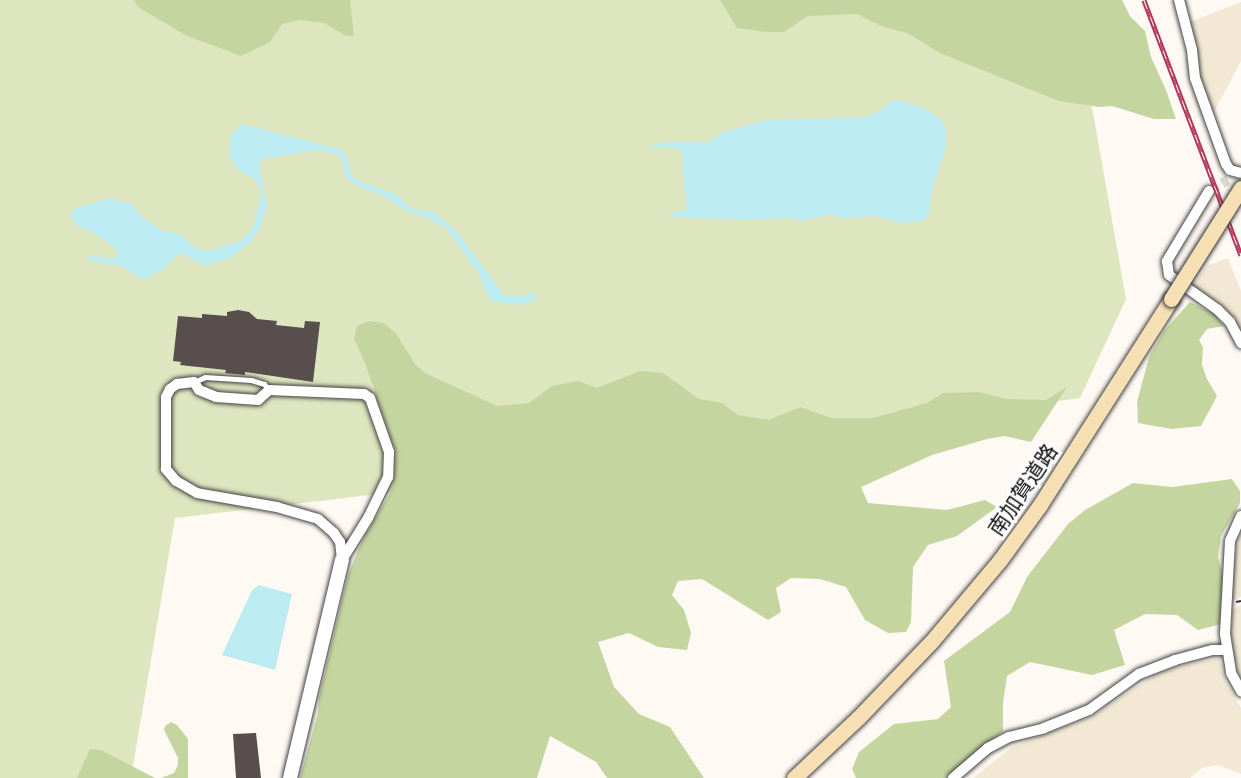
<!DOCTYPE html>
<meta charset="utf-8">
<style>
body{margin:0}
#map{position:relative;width:1241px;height:778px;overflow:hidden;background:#fef9f3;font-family:Lora,"Noto Sans JP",serif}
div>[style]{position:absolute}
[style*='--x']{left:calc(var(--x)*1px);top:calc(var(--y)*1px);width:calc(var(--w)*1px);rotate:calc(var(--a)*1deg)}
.farmland>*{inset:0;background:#f2e8d4}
.green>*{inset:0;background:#dde6bf}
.forest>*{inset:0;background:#c5d59f}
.water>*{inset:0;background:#bcebf1}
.building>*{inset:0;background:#574e4d}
.minor-tunnel>*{height:10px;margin-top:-5px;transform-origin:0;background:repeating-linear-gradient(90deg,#dad6d1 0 10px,transparent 0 15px)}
.path>*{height:1.5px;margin-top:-0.75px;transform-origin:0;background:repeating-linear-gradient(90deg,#313131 0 6px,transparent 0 9px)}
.roads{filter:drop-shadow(0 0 2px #424242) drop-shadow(0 0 2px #424242)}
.service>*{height:5px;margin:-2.5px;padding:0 2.5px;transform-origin:2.5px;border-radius:2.5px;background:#fff}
.minor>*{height:10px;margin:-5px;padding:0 5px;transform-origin:5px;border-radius:5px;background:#fff}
.tertiary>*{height:14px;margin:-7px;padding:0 7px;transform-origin:7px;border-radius:7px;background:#fff}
.secondary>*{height:15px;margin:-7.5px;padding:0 7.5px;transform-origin:7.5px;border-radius:7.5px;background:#f7dfb4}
.rail>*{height:5px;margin-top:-2.5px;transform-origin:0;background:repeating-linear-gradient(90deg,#fff 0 9px,#b3345b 0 18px);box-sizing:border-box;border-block:2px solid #b3345b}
.bridges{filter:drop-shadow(0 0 2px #313131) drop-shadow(0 0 2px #313131)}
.secondary-bridge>*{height:15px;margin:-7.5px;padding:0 7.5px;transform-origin:7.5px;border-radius:7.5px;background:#f7dfb4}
span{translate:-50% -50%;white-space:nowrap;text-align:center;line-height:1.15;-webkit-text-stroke:6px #fff;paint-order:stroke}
.street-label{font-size:21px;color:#0f0f0f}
</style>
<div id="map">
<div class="farmland">
<div style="clip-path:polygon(1241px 2px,1241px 61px,1214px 112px,1201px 80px,1190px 22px)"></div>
<div style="clip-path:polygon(1228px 258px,1241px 291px,1241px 332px,1232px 317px,1223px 307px,1192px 287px,1207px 266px)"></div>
<div style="clip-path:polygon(1241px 528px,1241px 597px,1234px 600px,1232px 598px,1234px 557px)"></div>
<div style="clip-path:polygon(1241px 605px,1241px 681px,1231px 648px,1232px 610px)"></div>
<div style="clip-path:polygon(1219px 658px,1226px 683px,1241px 708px,1241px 774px,1218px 765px,1202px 768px,1190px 778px,973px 778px,1012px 747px,1092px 717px,1153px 676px,1174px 668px)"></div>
</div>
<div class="green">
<div style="clip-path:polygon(0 0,1073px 0,1126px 299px,1080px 398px,412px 490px,175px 518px,131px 778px,0 778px)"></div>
</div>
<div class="forest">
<div style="clip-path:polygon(134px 0,350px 0,354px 36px,346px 36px,324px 23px,299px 20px,282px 24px,270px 42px,241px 56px,185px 35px,138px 7px)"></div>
<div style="clip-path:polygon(720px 0,1122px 0,1130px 16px,1145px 31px,1151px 57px,1166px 90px,1176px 119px,1154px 119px,1112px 106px,1099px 107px,1059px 101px,940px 53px,907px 33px,881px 26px,857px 14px,808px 16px,784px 32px,766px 32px,737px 28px)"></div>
<div style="clip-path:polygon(1190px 302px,1214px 314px,1224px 326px,1207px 329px,1199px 340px,1203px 347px,1202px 365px,1207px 379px,1217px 396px,1201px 426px,1172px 429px,1138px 423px,1137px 402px,1149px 357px,1164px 331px)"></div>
<div style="clip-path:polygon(369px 321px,383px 323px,395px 332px,415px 364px,425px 373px,497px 406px,529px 403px,552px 386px,578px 381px,597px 388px,640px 371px,663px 373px,699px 399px,722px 403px,738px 415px,769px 420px,800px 407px,831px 418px,873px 418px,927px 403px,943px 393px,979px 392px,1006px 399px,1046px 400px,1067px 387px,1031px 442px,1004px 436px,987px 439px,932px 455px,861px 487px,868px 503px,947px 510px,985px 500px,997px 507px,957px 536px,928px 545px,913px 567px,911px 622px,906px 632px,888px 633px,865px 620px,846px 587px,820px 579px,791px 578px,776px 588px,781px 612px,768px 620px,702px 579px,678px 581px,672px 595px,684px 610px,691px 633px,687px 650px,658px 647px,629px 633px,598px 642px,614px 687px,639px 714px,670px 727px,704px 778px,607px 778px,596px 762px,550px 736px,537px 778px,300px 778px,318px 713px,319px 698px,348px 575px,362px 541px,392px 490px,395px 478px,396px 452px,365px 363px,354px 339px,357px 326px)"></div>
<div style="clip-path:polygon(1232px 479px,1240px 491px,1240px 503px,1221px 536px,1218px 557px,1224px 579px,1221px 624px,1198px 630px,1177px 615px,1145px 614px,1114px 630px,1125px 665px,1092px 675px,1030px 662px,1007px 676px,1003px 702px,1003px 731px,946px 778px,856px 778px,852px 769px,859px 752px,894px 724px,938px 719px,951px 707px,944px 661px,1010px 612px,1027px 577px,1068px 524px,1085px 510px,1133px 483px,1172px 487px)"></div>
<div style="clip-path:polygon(171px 722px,177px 725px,188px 739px,188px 778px,161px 778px,174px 773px,178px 765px,178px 758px,164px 730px,165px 726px)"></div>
<div style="clip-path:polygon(90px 749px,101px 750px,155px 778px,77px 778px)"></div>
</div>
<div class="water">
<div style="clip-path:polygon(901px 100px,930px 111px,944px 123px,946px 130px,946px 146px,931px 193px,929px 213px,923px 221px,900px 223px,877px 216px,844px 218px,829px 215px,800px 221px,791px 218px,751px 220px,673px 217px,667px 215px,687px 209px,681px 151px,679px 148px,650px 148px,654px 145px,671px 142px,708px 142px,723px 132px,768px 120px,865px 117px,878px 112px,890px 102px)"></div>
<div style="clip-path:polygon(242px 124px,343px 150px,348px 161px,350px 173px,356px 180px,396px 194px,412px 209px,433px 212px,439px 216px,457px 232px,505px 296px,525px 296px,533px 292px,536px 294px,536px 300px,518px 305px,492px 301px,486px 292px,480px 275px,446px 228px,424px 216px,410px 213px,380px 194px,355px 185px,346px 177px,342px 160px,338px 155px,319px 150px,261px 159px,259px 165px,267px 205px,260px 228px,251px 242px,230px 258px,205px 266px,183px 254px,177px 255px,165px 268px,144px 280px,121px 266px,87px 260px,91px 256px,113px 258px,119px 255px,114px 247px,96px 234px,76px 225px,70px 214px,74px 209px,106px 199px,131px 203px,141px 216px,161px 230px,181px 234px,193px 246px,202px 250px,211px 251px,242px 240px,252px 230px,262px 192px,254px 179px,236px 168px,229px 153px,231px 135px)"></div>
<div style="clip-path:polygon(259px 585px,292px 594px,275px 670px,222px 655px,252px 590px)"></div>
</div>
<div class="building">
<div style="clip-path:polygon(238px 310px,249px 312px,257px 319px,277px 321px,276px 325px,304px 328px,305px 321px,320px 322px,313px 382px,245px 372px,245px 375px,225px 373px,226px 370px,180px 365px,181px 362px,173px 361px,178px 316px,202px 318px,202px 314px,227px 316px,227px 312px)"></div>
<div style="clip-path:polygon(256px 733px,261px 778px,236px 778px,233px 734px)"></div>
</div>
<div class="minor-tunnel">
<div style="--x:1209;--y:191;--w:22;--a:-30"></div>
</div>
<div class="path">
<div style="--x:1236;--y:602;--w:5;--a:-11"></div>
</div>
<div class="roads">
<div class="service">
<div style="--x:194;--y:382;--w:12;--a:-24"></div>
<div style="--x:205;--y:377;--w:46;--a:3.7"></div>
<div style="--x:251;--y:380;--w:14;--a:17"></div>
<div style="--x:264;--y:384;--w:8;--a:50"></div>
</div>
<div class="minor">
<div style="--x:1179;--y:0;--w:52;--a:75.4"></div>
<div style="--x:1192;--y:50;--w:28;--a:84"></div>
<div style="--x:1195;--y:78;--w:91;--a:70.2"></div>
<div style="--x:1226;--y:164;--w:7;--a:56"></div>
<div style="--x:1230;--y:170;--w:11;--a:15"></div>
<div style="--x:1209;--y:191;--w:82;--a:121"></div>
<div style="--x:1167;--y:261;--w:14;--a:82"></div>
<div style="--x:1169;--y:275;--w:60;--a:35.5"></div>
<div style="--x:1218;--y:310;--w:17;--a:45"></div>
<div style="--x:1230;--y:322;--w:24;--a:62"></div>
<div style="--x:194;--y:382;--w:9;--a:58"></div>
<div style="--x:199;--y:390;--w:18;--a:22"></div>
<div style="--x:216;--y:397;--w:42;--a:4.1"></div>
<div style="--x:258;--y:400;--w:15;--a:-42"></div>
<div style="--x:269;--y:390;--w:95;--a:2.4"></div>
<div style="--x:364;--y:394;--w:7;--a:34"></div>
<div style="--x:370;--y:398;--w:57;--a:70.6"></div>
<div style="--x:389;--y:452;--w:25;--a:92"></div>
<div style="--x:388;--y:477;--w:46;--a:116"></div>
<div style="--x:368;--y:518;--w:49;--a:121.8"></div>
<div style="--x:342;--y:560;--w:18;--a:-96"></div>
<div style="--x:340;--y:542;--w:11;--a:-124"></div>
<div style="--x:334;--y:533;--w:21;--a:-139"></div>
<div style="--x:318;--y:519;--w:43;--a:-163.7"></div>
<div style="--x:277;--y:507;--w:81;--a:-170.1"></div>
<div style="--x:197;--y:493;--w:24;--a:-150"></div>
<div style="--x:176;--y:481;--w:16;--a:-130"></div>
<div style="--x:166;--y:469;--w:72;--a:-90"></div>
<div style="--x:166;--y:397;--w:9;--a:-63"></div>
<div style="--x:170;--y:389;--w:9;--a:-36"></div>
<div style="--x:177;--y:384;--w:17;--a:-7"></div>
<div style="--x:1241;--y:516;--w:27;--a:114"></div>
<div style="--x:1230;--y:541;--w:93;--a:93.1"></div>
<div style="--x:1225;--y:634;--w:39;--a:81"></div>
<div style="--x:1231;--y:673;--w:21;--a:61"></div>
<div style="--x:953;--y:778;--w:46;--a:-40.6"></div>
<div style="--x:988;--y:748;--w:24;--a:-28"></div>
<div style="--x:1009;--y:737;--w:36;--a:-14"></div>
<div style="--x:1044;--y:728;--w:48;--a:-21.8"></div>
<div style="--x:1089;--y:710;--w:62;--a:-35.8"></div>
<div style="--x:1139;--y:674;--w:39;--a:-21"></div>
<div style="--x:1175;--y:660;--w:39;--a:-15"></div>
<div style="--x:1213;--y:650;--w:13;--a:0"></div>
</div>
<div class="tertiary">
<div style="--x:290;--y:778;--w:224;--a:-76.6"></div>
</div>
<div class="secondary">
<div style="--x:794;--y:778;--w:88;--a:-43.2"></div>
<div style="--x:858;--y:718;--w:105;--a:-46.2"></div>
<div style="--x:931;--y:642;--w:107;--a:-49.9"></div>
<div style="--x:1000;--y:560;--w:68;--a:-54"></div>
<div style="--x:1040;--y:505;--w:244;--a:-57.5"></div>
</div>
</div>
<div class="rail">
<div style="--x:1144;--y:0;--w:273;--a:69.2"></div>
</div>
<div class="bridges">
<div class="secondary-bridge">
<div style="--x:1171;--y:299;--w:131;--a:-57.8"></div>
</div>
</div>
<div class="street-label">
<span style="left:1023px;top:490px;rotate:-56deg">南加賀道路</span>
</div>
</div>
